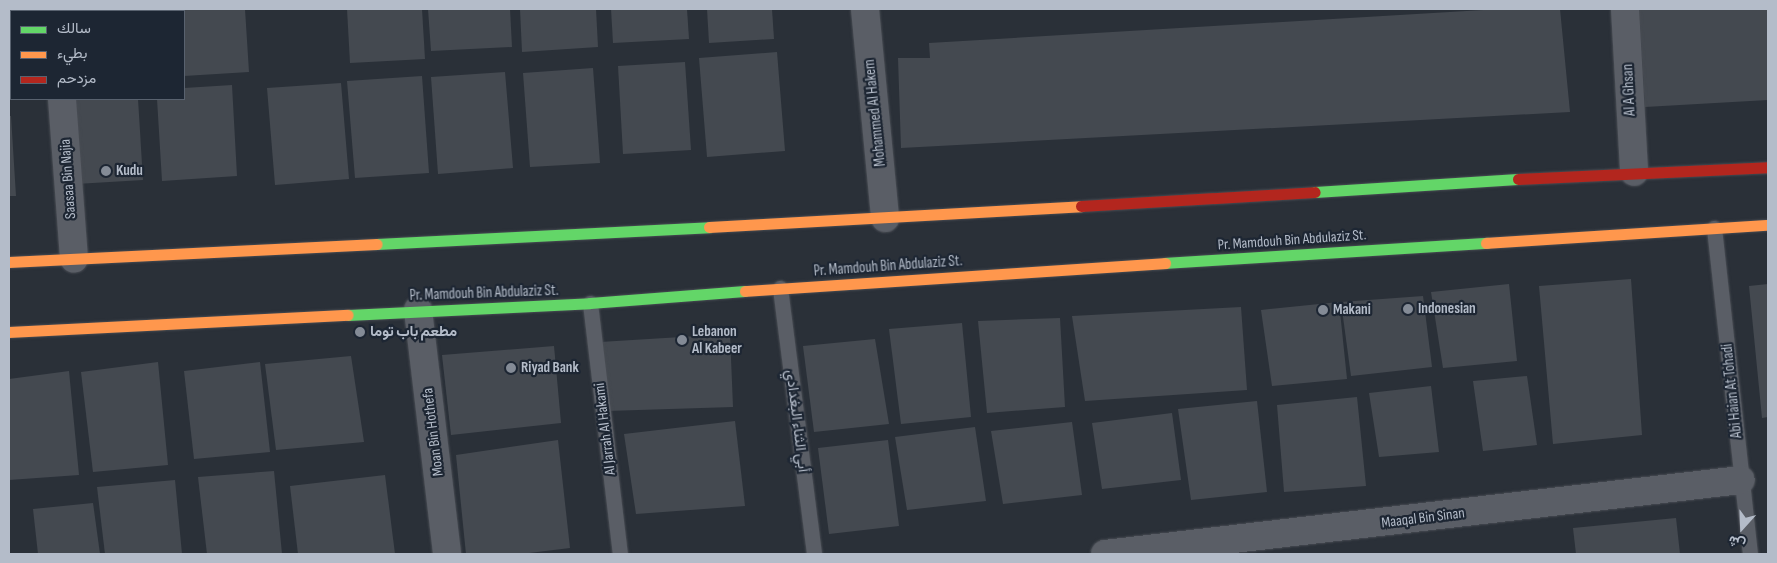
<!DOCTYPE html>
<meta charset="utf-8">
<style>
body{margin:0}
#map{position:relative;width:1777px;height:563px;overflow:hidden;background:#2a3038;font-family:"Sofia Sans Condensed",Vazirmatn,sans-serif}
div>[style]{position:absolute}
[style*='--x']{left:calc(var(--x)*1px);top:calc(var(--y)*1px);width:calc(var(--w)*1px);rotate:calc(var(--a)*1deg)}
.building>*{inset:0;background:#444950}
.roads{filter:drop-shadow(0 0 1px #484c53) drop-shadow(0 0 1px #484c53)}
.lane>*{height:15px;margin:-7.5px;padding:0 7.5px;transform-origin:7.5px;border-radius:7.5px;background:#5a5e66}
.street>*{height:28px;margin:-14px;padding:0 14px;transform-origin:14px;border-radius:14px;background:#5a5e66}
.fast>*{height:11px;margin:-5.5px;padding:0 5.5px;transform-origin:5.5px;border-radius:5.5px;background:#63d668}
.slow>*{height:11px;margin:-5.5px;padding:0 5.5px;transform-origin:5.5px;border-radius:5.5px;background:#ff974d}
.jam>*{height:11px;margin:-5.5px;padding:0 5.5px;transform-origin:5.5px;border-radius:5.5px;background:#b3261e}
.dots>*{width:14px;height:14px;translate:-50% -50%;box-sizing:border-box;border:2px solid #1d2633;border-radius:50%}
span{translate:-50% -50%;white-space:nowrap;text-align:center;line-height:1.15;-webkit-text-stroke:4.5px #1d2633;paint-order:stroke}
.street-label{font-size:15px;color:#b4bcc9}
.poi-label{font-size:15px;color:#b4bcc9;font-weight:700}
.left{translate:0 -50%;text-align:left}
.frame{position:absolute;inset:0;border:10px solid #b4bcc9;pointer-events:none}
.legend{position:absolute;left:10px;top:10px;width:175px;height:90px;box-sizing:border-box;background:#1d2633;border:1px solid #59626f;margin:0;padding:6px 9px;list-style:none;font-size:15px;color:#b4bcc9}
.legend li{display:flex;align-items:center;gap:10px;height:25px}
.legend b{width:25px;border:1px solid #59626f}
.north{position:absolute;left:1717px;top:503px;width:50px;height:50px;-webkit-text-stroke:4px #1d2633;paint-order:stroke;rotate:200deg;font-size:14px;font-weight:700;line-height:20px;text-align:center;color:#b4bcc9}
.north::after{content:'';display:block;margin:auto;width:18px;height:22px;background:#b4bcc9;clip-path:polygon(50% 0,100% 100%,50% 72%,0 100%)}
</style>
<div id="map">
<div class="building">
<div style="clip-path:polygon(78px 9px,157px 9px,157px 11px,78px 11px)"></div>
<div style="clip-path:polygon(166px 9px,245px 9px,249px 72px,184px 76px,184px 11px,166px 11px)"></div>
<div style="clip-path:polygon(347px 9px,422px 9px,425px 59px,350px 63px)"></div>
<div style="clip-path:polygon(428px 9px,510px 9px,512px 47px,431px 51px)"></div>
<div style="clip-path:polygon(520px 9px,596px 9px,598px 47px,522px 52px)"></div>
<div style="clip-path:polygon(611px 9px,687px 9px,689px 39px,613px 43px)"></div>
<div style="clip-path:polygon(707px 9px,772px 9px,774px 39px,709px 43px)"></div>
<div style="clip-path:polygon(1500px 9px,1560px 9px,1570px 112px,901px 148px,898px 58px,930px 58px,929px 43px)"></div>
<div style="clip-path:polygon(1639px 9px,1768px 9px,1768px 100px,1645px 107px)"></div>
<div style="clip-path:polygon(777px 52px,785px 151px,707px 157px,699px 58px)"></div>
<div style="clip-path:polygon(685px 62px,691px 150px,623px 154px,618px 66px)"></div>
<div style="clip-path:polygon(593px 68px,600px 163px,530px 167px,523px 73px)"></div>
<div style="clip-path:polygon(505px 72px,513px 168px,438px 174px,431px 77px)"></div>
<div style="clip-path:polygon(422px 76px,429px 173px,355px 178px,347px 81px)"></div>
<div style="clip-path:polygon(341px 83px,349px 179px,275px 185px,267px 88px)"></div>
<div style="clip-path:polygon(232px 85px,237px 176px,162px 181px,157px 99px,184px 99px,184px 88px)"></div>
<div style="clip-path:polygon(71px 99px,138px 99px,143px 180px,76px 184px)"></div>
<div style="clip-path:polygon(9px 116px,11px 116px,16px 196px,9px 196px)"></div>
<div style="clip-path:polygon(1631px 279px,1642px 435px,1553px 444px,1539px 286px)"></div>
<div style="clip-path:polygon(1509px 284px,1517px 361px,1443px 368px,1431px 292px)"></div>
<div style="clip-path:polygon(1768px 284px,1768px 417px,1762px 418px,1749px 286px)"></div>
<div style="clip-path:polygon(1423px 296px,1432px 367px,1351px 376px,1341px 302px)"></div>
<div style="clip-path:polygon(1339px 302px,1347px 379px,1272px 386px,1261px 310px)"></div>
<div style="clip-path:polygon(1241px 307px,1247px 390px,1085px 401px,1072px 316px)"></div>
<div style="clip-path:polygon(1060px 318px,1065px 407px,987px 413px,978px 321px)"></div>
<div style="clip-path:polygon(962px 323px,971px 417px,901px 424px,889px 329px)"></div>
<div style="clip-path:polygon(730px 334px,733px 407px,607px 411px,600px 342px)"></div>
<div style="clip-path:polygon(875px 339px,889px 424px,814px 432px,803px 346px)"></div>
<div style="clip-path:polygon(554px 346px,561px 423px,451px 435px,442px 355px)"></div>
<div style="clip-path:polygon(351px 356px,364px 442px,276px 450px,265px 364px)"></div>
<div style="clip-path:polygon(158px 362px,168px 465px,93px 472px,81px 372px)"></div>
<div style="clip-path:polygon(260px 362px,270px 452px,194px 459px,184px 371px)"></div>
<div style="clip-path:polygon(69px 371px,79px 475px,9px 480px,9px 379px)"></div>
<div style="clip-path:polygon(1527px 376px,1537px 445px,1483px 451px,1473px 381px)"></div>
<div style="clip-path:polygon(1431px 386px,1439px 452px,1379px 457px,1369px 393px)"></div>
<div style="clip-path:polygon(1357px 397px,1366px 486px,1284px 492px,1277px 405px)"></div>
<div style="clip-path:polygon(1257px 401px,1267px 492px,1191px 500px,1178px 409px)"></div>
<div style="clip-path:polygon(1172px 413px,1181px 480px,1102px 489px,1092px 423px)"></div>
<div style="clip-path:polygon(735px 421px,745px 506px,636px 514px,624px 434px)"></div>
<div style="clip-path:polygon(1072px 422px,1082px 495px,1003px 504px,991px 431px)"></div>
<div style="clip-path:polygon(975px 427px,986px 501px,907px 510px,895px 437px)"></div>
<div style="clip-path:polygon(558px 440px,570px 548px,521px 554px,466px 554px,456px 455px)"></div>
<div style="clip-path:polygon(888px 440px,899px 526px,829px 534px,818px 448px)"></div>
<div style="clip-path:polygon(274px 471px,282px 554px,207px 554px,198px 477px)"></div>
<div style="clip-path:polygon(385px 475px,395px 554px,298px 554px,290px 486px)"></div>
<div style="clip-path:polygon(175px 480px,182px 554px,105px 554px,97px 487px)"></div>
<div style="clip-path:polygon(93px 503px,100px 554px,38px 554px,33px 509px)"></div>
<div style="clip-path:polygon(1676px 518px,1680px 554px,1576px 554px,1573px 528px)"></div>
</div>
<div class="roads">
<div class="lane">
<div style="--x:1714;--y:228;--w:328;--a:83.7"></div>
<div style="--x:780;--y:288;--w:268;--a:82.7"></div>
<div style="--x:590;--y:303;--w:253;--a:83.2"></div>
</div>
<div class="street">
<div style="--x:55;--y:9;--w:2;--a:90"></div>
<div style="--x:865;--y:9;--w:210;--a:84.5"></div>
<div style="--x:1625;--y:9;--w:163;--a:86.8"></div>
<div style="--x:62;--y:99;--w:160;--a:85.7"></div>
<div style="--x:418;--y:310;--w:246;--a:83.2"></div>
<div style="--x:1105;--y:554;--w:640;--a:-6.64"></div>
</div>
<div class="fast">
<div style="--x:1315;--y:192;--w:203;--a:-3.7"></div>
<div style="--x:377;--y:244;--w:332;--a:-2.9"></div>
<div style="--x:1165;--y:263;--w:322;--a:-3.6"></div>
<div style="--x:348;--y:315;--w:242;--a:-2.8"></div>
<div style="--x:590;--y:303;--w:155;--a:-4.4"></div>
</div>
<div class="slow">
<div style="--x:709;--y:227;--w:373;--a:-3.2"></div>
<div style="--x:1486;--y:243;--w:283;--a:-3.7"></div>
<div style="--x:9;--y:262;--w:368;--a:-2.8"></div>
<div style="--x:745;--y:291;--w:421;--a:-3.8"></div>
<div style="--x:9;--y:332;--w:339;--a:-2.9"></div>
</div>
<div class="jam">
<div style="--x:1518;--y:179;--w:250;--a:-2.7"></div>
<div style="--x:1081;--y:206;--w:234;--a:-3.4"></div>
</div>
</div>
<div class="dots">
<div style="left:106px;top:171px;background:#848b96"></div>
<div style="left:1408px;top:309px;background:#848b96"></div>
<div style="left:1323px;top:310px;background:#848b96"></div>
<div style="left:360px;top:332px;background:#848b96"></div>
<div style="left:682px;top:340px;background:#848b96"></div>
<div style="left:511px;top:368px;background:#848b96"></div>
</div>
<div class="street-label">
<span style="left:1629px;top:90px;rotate:-93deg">Al A Ghsan</span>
<span style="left:875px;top:113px;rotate:-96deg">Mohammed Al Hakem</span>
<span style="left:68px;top:179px;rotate:-94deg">Saasaa Bin Najia</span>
<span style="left:1292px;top:240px;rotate:-4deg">Pr. Mamdouh Bin Abdulaziz St.</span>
<span style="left:888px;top:266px;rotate:-4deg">Pr. Mamdouh Bin Abdulaziz St.</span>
<span style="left:484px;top:293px;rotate:-2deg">Pr. Mamdouh Bin Abdulaziz St.</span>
<span style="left:1732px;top:391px;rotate:-96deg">Abi Haian At Tohadi</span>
<span style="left:797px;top:421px;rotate:83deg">أبي الثناء البغدادي</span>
<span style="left:605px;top:429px;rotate:-97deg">Al Jarrah Al Hakami</span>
<span style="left:433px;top:432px;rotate:-97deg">Moan Bin Hothefa</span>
<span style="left:1423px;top:518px;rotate:-7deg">Maaqal Bin Sinan</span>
</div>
<div class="poi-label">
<span class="left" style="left:116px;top:171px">Kudu</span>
<span class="left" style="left:1418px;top:309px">Indonesian</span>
<span class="left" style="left:1333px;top:310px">Makani</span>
<span class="left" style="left:692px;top:340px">Lebanon<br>Al Kabeer</span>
<span class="left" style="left:370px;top:332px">مطعم باب توما</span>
<span class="left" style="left:521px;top:368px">Riyad Bank</span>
</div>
<div class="frame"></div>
<ul class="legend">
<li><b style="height:6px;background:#63d668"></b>سالك</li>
<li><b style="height:6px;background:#ff974d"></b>بطيء</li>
<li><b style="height:6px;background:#b3261e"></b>مزدحم</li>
</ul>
<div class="north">ش</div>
</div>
